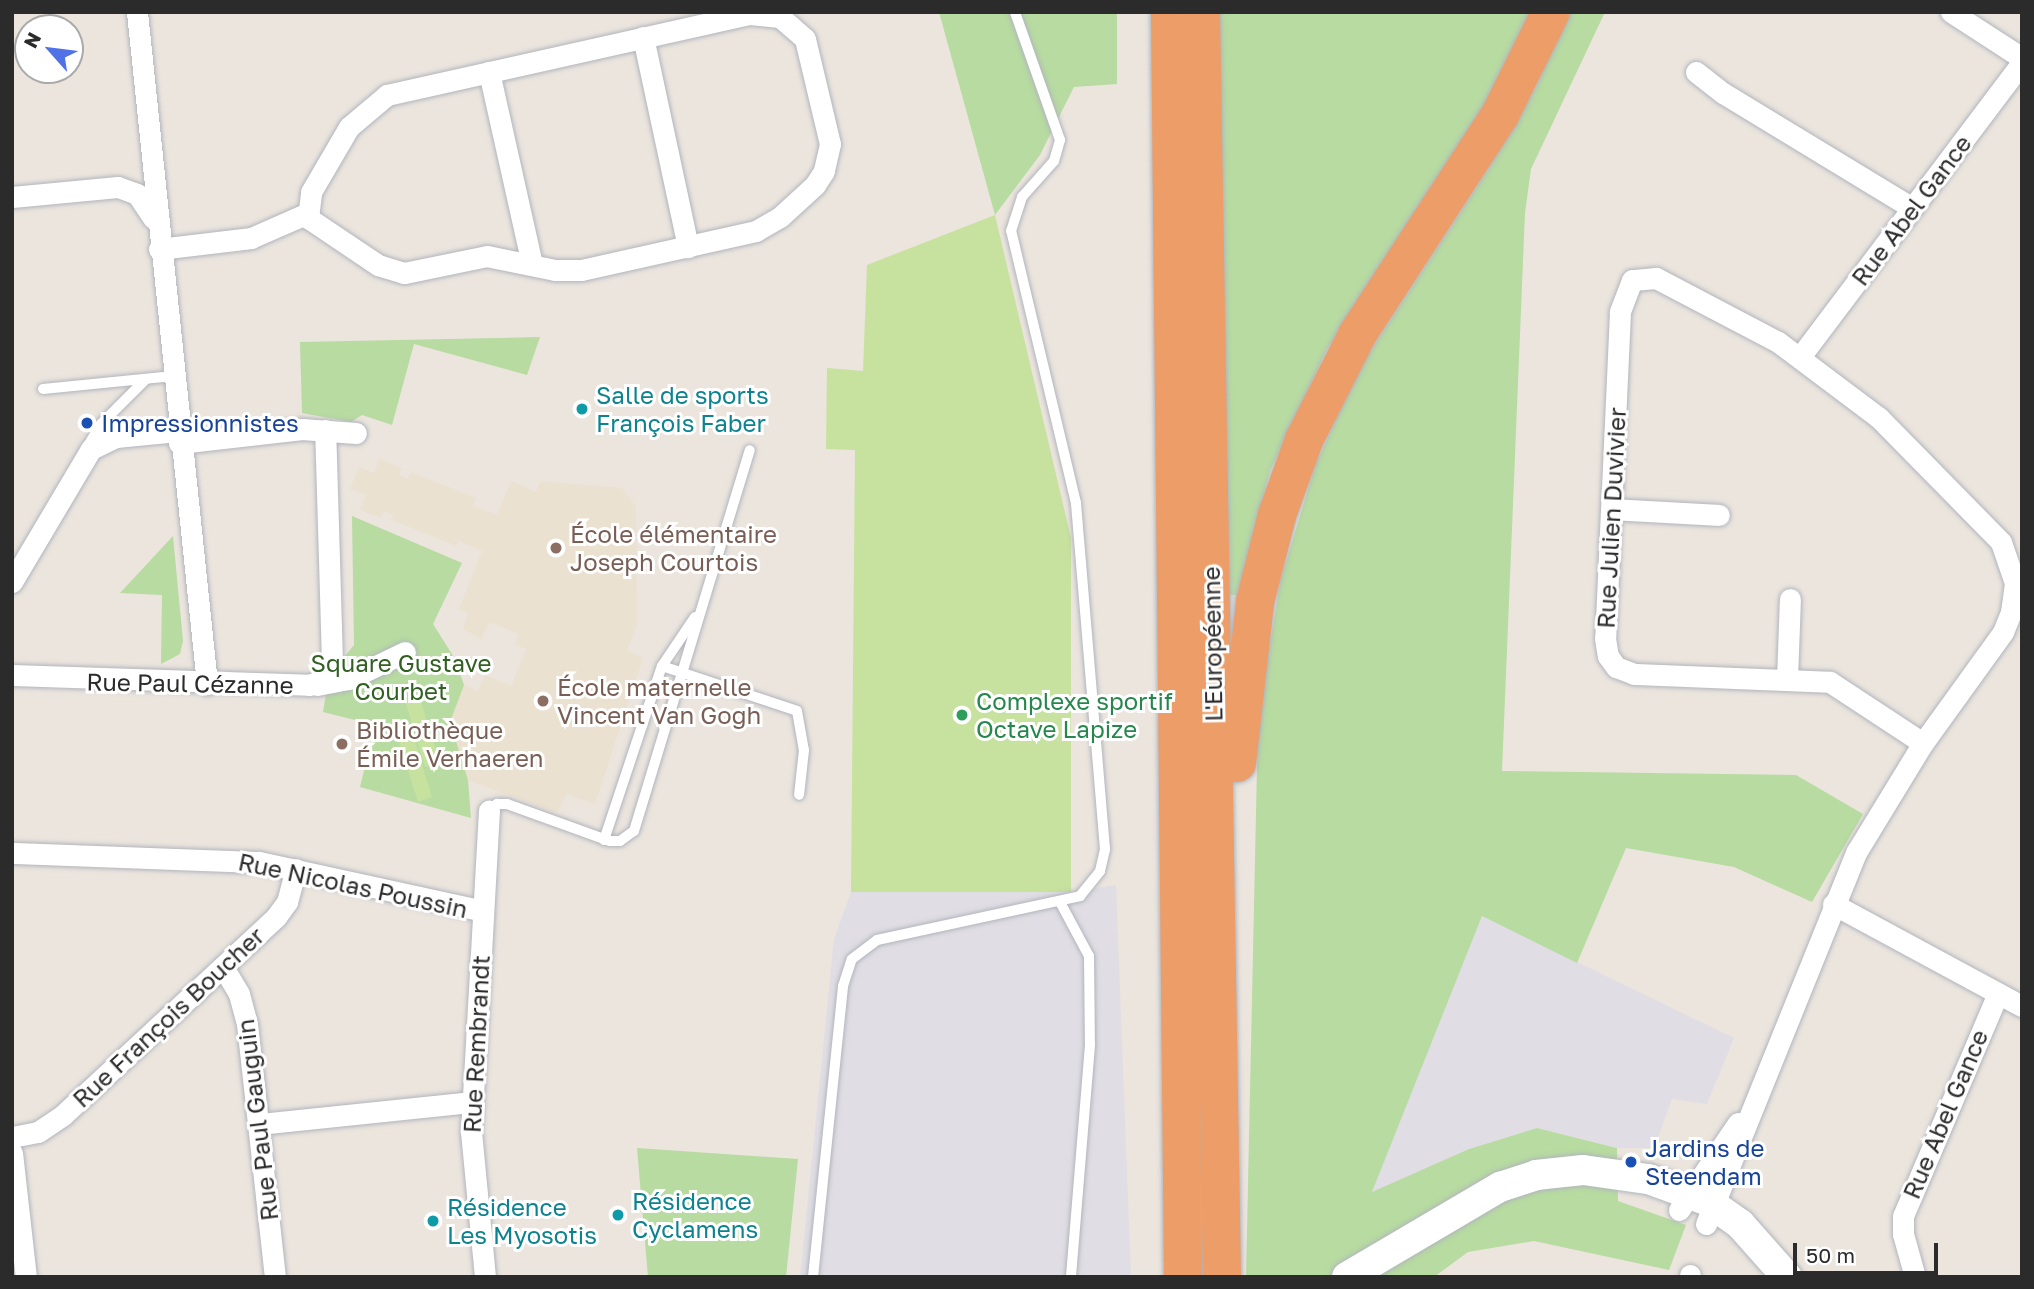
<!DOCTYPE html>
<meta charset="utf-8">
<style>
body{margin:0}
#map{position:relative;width:2034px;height:1289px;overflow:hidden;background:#ebe5de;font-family:"Golos Text",sans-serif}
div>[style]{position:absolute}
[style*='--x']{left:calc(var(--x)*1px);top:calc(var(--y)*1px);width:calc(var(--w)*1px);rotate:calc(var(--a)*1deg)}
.industrial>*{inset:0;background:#e0dee4}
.education>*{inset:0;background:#ebe1d0}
.green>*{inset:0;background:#b7dba1}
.pitch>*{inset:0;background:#c7e19e}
.roads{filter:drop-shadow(0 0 2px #b2b5bd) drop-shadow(0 0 2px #b2b5bd)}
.lane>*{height:10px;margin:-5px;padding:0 5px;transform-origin:5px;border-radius:5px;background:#fff}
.street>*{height:21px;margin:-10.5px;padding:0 10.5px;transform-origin:10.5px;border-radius:10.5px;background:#fff}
.secondary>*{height:30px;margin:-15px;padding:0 15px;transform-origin:15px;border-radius:15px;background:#fff}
.highway>*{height:38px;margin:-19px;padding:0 19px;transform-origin:19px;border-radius:19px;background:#ec9d68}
.dots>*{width:19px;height:19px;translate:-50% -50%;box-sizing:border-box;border:4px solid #fff;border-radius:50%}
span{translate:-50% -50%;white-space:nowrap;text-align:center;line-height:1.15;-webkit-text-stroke:6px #fff;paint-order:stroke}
.street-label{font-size:24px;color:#2b2b2b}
.culture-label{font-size:24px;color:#0d838f}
.left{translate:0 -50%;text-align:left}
.transit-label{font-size:24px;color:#164399}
.education-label{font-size:24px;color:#785e54}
.park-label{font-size:24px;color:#316022}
.leisure-label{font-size:24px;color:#27864d}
.frame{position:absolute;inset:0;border:14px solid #2b2b2b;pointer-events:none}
.north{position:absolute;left:14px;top:14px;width:70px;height:70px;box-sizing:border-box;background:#fff;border:2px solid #aaa;border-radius:50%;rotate:298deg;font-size:19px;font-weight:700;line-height:28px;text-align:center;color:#2b2b2b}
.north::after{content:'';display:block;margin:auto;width:24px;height:32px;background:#5072e6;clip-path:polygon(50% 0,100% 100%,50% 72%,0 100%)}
.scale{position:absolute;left:1793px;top:1243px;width:145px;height:32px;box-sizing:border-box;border:4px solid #2b2b2b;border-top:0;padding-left:9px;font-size:21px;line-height:24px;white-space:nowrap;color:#2b2b2b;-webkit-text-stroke:5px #fff;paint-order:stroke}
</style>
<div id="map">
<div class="industrial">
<div style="clip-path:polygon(1116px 885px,1131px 1277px,800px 1277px,834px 939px,851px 892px,1071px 892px)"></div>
<div style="clip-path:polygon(1482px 916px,1734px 1038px,1707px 1104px,1672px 1099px,1654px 1148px,1618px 1148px,1537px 1128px,1469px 1149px,1371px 1193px)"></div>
</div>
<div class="education">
<div style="clip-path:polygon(380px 459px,402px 468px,399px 475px,408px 479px,411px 472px,476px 498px,473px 506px,497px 515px,511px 481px,536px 492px,541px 481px,622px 488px,636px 507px,637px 624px,627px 651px,643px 658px,595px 804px,566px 794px,557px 813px,468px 780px,449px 722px,464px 685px,478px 691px,485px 675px,511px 686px,526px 649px,515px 644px,519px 634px,490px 622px,481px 639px,463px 629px,468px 613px,459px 609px,482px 551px,459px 541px,456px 546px,392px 520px,393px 515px,384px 511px,381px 518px,360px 510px,366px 495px,350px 489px,359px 467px,374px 473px)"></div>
</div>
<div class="green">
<div style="clip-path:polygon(939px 12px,1117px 12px,1117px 84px,1074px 87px,1040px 155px,995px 215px)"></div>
<div style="clip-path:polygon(1219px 12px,1532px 12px,1503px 82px,1327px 349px,1270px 471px,1237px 595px,1225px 595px)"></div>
<div style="clip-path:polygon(1569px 12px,1605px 12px,1531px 169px,1525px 213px,1502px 771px,1796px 775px,1863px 814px,1812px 902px,1734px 867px,1626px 848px,1577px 963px,1482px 916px,1372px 1192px,1469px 1149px,1537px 1128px,1617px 1148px,1618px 1201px,1686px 1225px,1669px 1270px,1534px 1241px,1468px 1252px,1434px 1277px,1246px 1277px,1258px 720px,1280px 582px,1316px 463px,1360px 367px,1491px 165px,1535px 89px)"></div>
<div style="clip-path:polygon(540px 337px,527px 375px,414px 344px,392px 425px,362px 415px,351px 422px,302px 413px,300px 342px)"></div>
<div style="clip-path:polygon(352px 516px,462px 563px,433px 624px,455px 659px,464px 685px,450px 722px,468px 780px,471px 818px,360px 787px,375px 725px,323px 712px,329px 675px,354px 645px)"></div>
<div style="clip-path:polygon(173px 536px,183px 641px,180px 654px,161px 664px,162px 595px,120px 593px)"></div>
<div style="clip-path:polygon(637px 1148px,798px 1159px,786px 1277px,648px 1277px)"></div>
</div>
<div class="pitch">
<div style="clip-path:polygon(995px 215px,1071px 538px,1071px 892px,851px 892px,855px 450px,826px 449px,827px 368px,863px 371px,867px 265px)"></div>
<div style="clip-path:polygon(419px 696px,440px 762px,425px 767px,405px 700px)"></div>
<div style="clip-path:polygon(412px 731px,432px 797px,418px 802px,397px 735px)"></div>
</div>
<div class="roads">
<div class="lane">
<div style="--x:43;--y:389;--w:131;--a:-5.7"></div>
<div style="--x:86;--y:449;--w:29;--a:-59"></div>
<div style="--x:101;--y:424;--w:62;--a:-45"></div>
<div style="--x:662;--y:666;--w:142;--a:18.4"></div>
<div style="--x:797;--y:711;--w:40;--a:80"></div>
<div style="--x:804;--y:750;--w:45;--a:96.3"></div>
<div style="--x:489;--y:811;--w:11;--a:-41"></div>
<div style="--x:497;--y:804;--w:10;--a:0"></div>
<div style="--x:507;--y:804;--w:109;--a:19.8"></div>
<div style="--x:610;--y:841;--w:10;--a:0"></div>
<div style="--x:620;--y:841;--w:17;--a:-36"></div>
<div style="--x:634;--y:831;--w:398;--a:-73.1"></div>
<div style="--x:604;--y:840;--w:183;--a:-71.6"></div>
<div style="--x:662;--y:666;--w:59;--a:-56"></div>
<div style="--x:1060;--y:902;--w:61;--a:61.8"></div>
<div style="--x:1089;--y:956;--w:89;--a:89.4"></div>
<div style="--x:1090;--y:1045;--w:233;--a:94.7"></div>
<div style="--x:813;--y:1277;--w:293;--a:-84.1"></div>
<div style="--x:843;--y:986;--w:28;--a:-72"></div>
<div style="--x:852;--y:959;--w:31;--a:-37"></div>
<div style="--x:877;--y:940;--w:208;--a:-12.2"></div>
<div style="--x:1080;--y:896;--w:32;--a:-51"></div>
<div style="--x:1100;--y:871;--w:23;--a:-77"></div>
<div style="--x:1105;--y:849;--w:347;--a:-94.8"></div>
<div style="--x:1076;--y:503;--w:280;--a:-103.4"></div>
<div style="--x:1011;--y:231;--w:36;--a:-72"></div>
<div style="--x:1022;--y:197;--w:48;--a:-48.4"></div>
<div style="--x:1054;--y:161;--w:22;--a:-74"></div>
<div style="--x:1060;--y:140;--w:136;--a:-109.4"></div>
</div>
<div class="street">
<div style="--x:137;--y:12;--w:676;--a:84.05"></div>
<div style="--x:1951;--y:12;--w:85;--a:32.9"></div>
<div style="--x:750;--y:14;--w:30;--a:6"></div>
<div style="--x:780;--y:17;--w:33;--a:41"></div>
<div style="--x:805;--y:39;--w:108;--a:76.6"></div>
<div style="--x:830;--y:144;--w:28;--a:103"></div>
<div style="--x:824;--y:171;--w:17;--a:123"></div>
<div style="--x:815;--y:185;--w:47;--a:137.6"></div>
<div style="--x:780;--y:217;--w:28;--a:150"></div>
<div style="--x:756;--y:231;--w:179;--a:167.4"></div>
<div style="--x:581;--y:270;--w:26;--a:180"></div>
<div style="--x:555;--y:270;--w:69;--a:-168.4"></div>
<div style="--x:487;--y:256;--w:85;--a:168.4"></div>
<div style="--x:404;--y:273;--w:27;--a:-163"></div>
<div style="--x:378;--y:265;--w:84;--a:-146.1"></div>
<div style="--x:308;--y:218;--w:26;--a:-83"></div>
<div style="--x:311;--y:192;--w:75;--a:-59.7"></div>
<div style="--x:349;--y:127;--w:50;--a:-40.1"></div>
<div style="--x:387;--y:95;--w:372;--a:-12.6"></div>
<div style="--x:643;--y:37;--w:215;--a:77.9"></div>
<div style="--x:489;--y:72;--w:197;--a:77.4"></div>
<div style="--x:1696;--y:72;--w:34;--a:38"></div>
<div style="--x:1723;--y:93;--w:221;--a:31.3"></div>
<div style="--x:12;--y:197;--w:106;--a:-5.4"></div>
<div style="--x:118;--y:187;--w:20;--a:20"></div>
<div style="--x:137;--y:194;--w:29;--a:56"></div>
<div style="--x:159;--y:249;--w:93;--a:-6.8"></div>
<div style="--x:251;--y:238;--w:60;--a:-23.6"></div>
<div style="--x:1800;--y:357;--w:369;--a:-53"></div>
<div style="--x:179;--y:443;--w:124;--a:-6.5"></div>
<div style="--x:302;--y:429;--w:54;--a:4.2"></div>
<div style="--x:1612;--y:509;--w:107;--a:3.2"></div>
<div style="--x:12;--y:582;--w:155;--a:-59.3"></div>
<div style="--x:91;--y:449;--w:28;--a:-26"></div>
<div style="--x:116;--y:437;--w:62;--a:-5.5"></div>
<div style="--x:12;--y:675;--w:297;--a:1.9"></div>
<div style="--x:309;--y:685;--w:18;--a:-19"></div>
<div style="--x:326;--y:679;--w:19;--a:-72"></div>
<div style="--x:332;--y:661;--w:231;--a:-91.7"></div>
<div style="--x:1787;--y:679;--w:80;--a:-87.9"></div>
<div style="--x:317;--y:685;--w:33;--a:-11"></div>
<div style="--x:349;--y:679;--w:62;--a:-25.7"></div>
<div style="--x:12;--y:853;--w:247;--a:2.1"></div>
<div style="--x:259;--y:862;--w:229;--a:12.3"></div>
<div style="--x:1833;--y:904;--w:215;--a:28.4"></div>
<div style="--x:223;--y:967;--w:31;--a:59"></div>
<div style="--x:239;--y:994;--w:31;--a:75"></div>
<div style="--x:247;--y:1024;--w:255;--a:83.7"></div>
<div style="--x:259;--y:1124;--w:214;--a:-5.9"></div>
<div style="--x:12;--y:1137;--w:26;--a:-11"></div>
<div style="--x:38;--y:1132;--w:30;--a:-34"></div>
<div style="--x:63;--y:1115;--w:291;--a:-42.9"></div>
<div style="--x:276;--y:917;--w:19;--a:-54"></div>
<div style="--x:287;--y:902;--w:34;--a:-75"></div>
<div style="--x:12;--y:1153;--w:125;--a:83.6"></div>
<div style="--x:1679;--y:1210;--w:105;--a:-55.9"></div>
<div style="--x:1706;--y:1224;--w:402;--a:-68"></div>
<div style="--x:1857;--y:851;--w:127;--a:-58.6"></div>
<div style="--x:1923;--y:743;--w:137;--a:-54.2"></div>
<div style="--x:2003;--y:632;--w:22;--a:-68"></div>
<div style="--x:2011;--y:612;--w:29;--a:-82"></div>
<div style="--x:2015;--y:583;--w:43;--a:-108.9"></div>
<div style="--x:2001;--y:542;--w:175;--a:-134.5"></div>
<div style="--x:1878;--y:417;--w:125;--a:-143.1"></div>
<div style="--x:1778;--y:342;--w:138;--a:-152.3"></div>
<div style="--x:1656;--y:278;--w:24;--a:175"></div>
<div style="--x:1632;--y:280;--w:34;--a:111"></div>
<div style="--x:1620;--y:312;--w:326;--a:92.6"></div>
<div style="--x:1605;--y:638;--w:18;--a:81"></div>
<div style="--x:1608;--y:656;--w:14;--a:54"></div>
<div style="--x:1616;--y:667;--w:19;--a:21"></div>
<div style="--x:1634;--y:674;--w:196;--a:2.3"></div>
<div style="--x:1830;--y:682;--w:111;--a:33.3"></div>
<div style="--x:485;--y:1277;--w:146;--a:-95.5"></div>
<div style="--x:471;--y:1132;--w:322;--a:-86.8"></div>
<div style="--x:1690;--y:1277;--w:2;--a:-90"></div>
<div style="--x:1915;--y:1277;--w:45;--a:-105.6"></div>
<div style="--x:1903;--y:1234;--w:18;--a:-90"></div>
<div style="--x:1903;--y:1216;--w:242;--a:-66.9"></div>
</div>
<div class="secondary">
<div style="--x:1347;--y:1277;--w:178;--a:-30.5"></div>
<div style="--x:1500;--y:1187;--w:38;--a:-18"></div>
<div style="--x:1536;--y:1175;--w:47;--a:-6.1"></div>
<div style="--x:1583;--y:1170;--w:66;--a:7.9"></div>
<div style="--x:1648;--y:1179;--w:62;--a:19.9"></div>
<div style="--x:1706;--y:1200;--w:42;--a:35.2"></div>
<div style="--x:1740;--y:1224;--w:71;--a:48.4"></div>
</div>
<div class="highway">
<div style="--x:1170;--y:12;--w:1265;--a:89.41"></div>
<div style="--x:1201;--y:12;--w:1265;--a:89.05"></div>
<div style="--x:1237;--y:763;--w:162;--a:-83.6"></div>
<div style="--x:1255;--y:602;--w:90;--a:-75.8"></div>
<div style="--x:1277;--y:515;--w:80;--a:-70.2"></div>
<div style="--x:1304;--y:440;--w:118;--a:-63.2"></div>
<div style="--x:1357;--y:335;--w:262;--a:-57"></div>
<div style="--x:1500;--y:115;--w:115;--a:-63.7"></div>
</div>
</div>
<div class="dots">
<div style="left:582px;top:409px;background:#0f9aa8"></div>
<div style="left:87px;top:423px;background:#1a4fb4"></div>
<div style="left:556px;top:548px;background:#8d6e63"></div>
<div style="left:543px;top:701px;background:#8d6e63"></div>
<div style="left:962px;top:715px;background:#2e9e5b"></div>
<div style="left:342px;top:744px;background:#8d6e63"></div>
<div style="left:1631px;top:1162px;background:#1a4fb4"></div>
<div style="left:618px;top:1215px;background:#0f9aa8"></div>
<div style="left:433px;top:1221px;background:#0f9aa8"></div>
</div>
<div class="street-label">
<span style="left:1911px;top:210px;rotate:-53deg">Rue Abel Gance</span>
<span style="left:1611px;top:518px;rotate:-87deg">Rue Julien Duvivier</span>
<span style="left:1212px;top:644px;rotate:-91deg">L'Européenne</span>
<span style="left:190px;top:683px;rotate:1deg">Rue Paul Cézanne</span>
<span style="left:353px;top:885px;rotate:12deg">Rue Nicolas Poussin</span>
<span style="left:168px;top:1017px;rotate:-43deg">Rue François Boucher</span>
<span style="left:476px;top:1044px;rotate:-87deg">Rue Rembrandt</span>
<span style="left:1945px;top:1114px;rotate:-67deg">Rue Abel Gance</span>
<span style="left:257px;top:1120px;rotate:-97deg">Rue Paul Gauguin</span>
</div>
<div class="culture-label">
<span class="left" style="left:596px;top:409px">Salle de sports<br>François Faber</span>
<span class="left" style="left:632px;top:1215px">Résidence<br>Cyclamens</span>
<span class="left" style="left:447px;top:1221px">Résidence<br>Les Myosotis</span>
</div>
<div class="transit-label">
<span class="left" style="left:101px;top:423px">Impressionnistes</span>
<span class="left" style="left:1645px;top:1162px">Jardins de<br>Steendam</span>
</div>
<div class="education-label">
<span class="left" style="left:570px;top:548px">École élémentaire<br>Joseph Courtois</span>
<span class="left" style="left:557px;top:701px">École maternelle<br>Vincent Van Gogh</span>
<span class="left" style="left:356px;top:744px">Bibliothèque<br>Émile Verhaeren</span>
</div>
<div class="park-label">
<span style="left:401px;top:677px">Square Gustave<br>Courbet</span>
</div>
<div class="leisure-label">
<span class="left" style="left:976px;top:715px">Complexe sportif<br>Octave Lapize</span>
</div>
<div class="frame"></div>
<div class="north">N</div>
<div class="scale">50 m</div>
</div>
